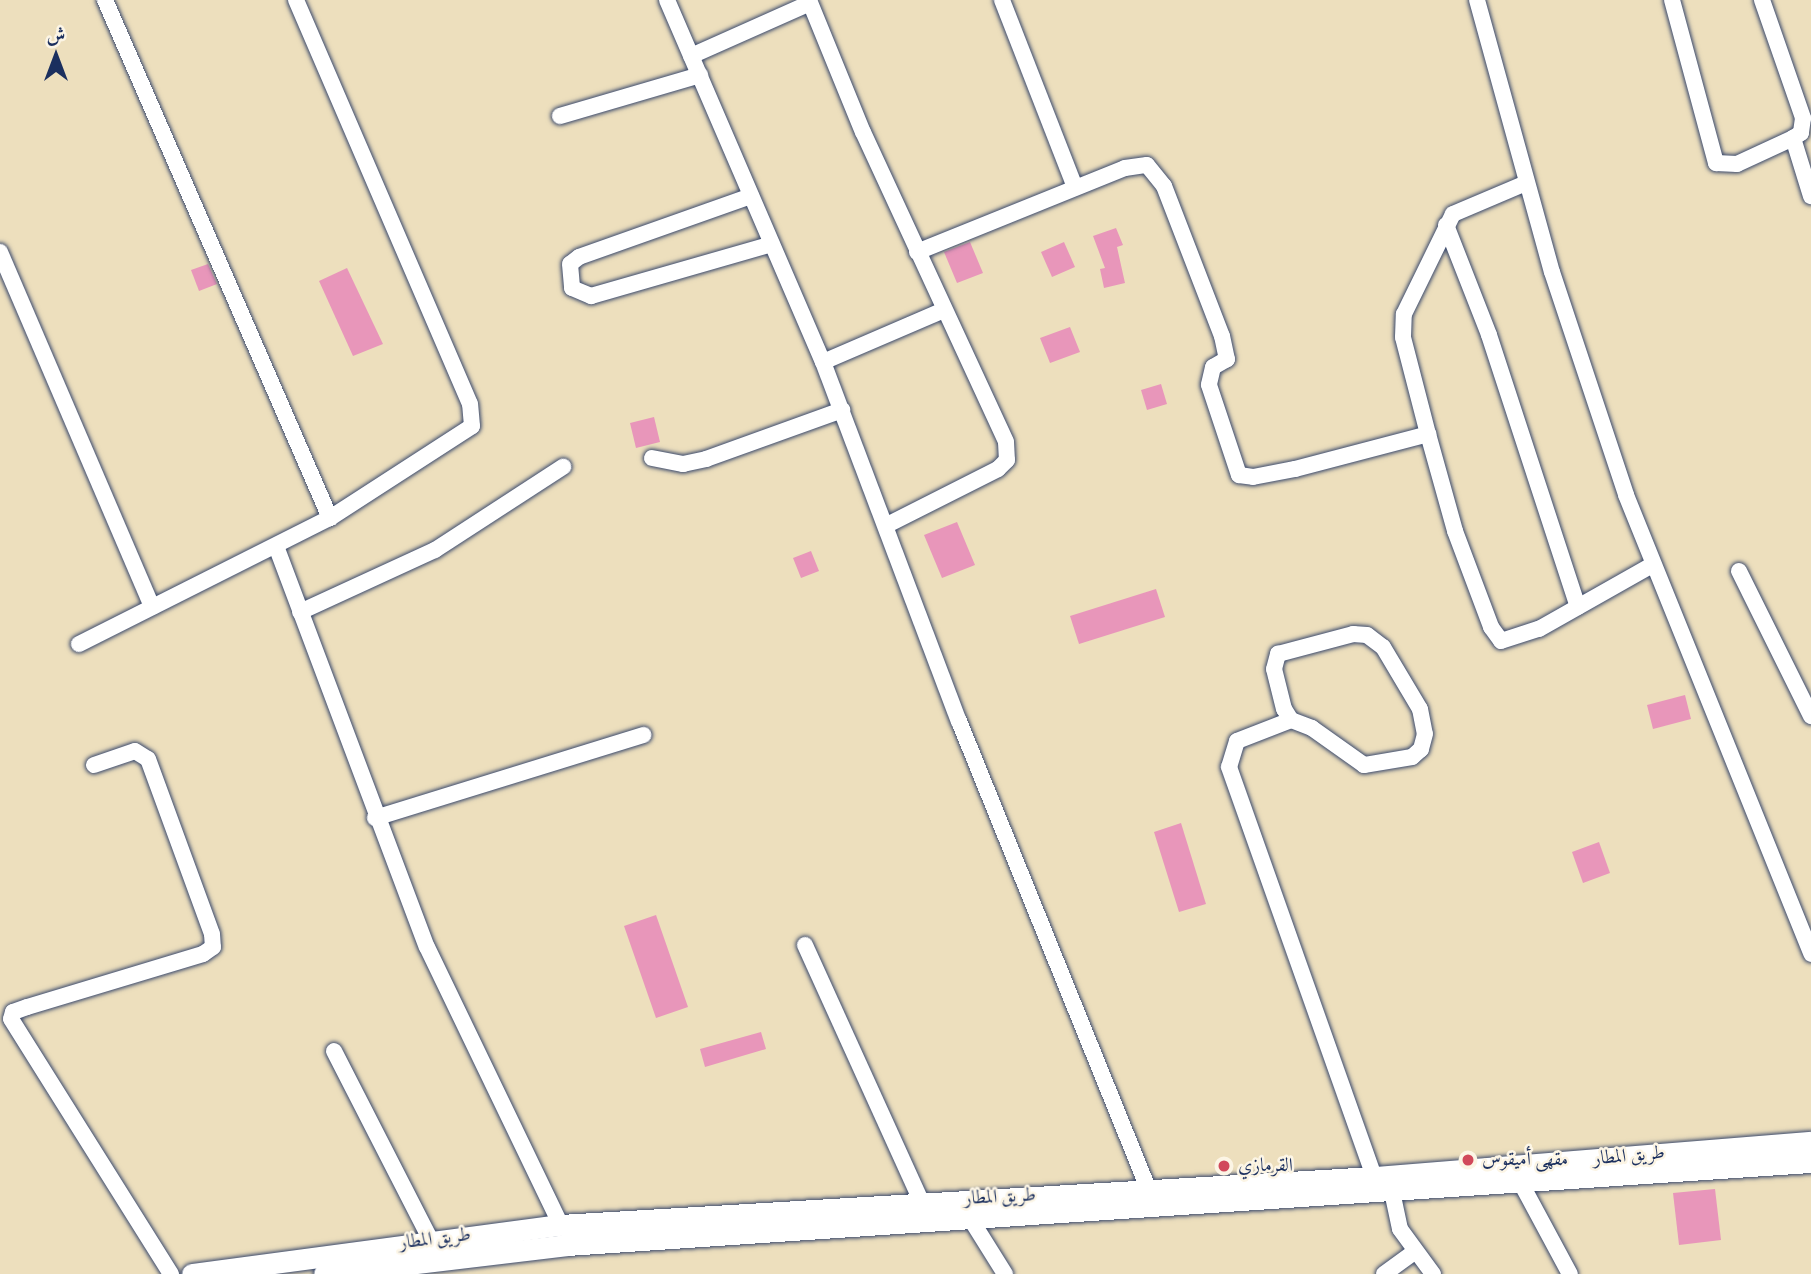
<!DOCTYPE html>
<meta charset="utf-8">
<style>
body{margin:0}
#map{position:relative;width:1811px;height:1274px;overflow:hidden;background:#eddfbd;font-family:"IM FELL French Canon",Amiri,serif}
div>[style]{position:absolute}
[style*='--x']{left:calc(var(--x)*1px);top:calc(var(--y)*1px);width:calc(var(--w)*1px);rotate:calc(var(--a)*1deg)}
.building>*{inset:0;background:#e896ba}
.roads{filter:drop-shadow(0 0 2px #3a496c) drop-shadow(0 0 2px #3a496c)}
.minor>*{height:16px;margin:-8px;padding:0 8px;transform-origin:8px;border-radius:8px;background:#fff}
.major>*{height:21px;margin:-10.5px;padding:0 10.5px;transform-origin:10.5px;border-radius:10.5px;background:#fff}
.dots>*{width:19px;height:19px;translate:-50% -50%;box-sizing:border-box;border:4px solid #fcf5e5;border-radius:50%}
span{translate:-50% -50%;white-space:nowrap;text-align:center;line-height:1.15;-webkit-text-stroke:5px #fcf5e5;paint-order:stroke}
.street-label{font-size:19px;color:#1b2f5e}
.poi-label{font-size:19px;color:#1b2f5e}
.left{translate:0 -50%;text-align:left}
.north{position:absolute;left:21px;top:21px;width:70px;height:70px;-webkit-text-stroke:5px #fcf5e5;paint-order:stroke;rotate:0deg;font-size:19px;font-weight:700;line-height:28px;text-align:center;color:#1b2f5e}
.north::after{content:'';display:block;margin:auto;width:24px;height:32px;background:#1b2f5e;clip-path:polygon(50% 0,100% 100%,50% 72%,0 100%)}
</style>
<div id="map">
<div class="building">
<div style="clip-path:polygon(1116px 228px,1123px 245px,1117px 247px,1125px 283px,1104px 288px,1100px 269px,1105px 268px,1093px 236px)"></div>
<div style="clip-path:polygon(970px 242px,983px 273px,957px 283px,944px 252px)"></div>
<div style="clip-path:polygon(1064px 242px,1075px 267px,1052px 277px,1041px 252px)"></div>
<div style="clip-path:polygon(208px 264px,217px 284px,199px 291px,191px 270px)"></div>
<div style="clip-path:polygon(347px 268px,383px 344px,353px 356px,319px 281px)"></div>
<div style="clip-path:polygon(1070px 327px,1080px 352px,1050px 363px,1040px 338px)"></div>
<div style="clip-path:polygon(1161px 384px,1167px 404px,1147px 410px,1141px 390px)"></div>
<div style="clip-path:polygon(654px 417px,660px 442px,636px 448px,630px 423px)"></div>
<div style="clip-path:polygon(957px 522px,975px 565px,942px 578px,924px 535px)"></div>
<div style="clip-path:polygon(811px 551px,819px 571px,801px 578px,793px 558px)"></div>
<div style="clip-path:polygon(1156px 589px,1165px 617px,1079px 644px,1070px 616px)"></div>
<div style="clip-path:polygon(1685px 695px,1691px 719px,1653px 729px,1647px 705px)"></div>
<div style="clip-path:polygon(1181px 823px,1206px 904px,1179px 912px,1154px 832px)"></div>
<div style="clip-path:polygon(1599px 842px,1610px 873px,1583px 883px,1572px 852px)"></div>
<div style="clip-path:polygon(656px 915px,688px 1007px,656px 1018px,624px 926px)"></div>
<div style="clip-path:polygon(761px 1032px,766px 1049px,705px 1067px,700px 1049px)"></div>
<div style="clip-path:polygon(1715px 1189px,1721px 1240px,1679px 1245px,1673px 1193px)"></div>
</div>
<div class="roads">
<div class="minor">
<div style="--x:105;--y:0;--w:565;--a:66.52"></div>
<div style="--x:667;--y:0;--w:394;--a:66.7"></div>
<div style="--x:823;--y:362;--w:384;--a:69.3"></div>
<div style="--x:959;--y:721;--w:504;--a:67.97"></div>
<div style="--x:809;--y:0;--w:143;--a:67.8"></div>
<div style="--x:863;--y:132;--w:341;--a:65.2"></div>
<div style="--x:1006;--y:442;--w:18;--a:87"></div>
<div style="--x:1007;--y:460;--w:13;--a:135"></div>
<div style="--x:998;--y:469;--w:124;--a:153.2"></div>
<div style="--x:1002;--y:0;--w:201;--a:68.7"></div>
<div style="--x:1477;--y:0;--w:282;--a:74.6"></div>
<div style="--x:1552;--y:272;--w:235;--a:71.6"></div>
<div style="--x:1626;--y:495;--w:495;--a:68"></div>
<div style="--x:1672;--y:0;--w:169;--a:74.9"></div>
<div style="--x:1716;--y:163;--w:21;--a:3"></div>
<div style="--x:1737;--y:164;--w:62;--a:-24.9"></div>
<div style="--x:1762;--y:0;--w:125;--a:70.8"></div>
<div style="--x:1803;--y:118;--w:15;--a:98"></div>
<div style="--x:1801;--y:133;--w:9;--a:148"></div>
<div style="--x:1793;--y:138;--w:61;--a:72.8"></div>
<div style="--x:691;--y:56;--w:130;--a:-24"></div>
<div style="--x:560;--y:116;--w:146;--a:-16.3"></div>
<div style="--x:751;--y:196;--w:182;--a:160.5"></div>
<div style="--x:579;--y:257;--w:11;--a:142"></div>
<div style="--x:570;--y:264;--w:24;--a:85"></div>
<div style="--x:572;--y:288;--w:21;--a:23"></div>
<div style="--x:591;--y:296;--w:188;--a:-16"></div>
<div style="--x:1446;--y:225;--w:118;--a:68.6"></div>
<div style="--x:1489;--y:335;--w:286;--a:71.9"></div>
<div style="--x:0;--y:252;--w:386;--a:66.8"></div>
<div style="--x:917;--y:252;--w:224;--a:-22"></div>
<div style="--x:1125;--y:168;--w:22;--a:-8"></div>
<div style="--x:1147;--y:165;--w:27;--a:51"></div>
<div style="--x:1164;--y:186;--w:161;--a:68.9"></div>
<div style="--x:1222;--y:336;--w:24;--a:78"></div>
<div style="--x:1227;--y:359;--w:16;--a:150"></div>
<div style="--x:1213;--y:367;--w:18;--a:103"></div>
<div style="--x:1209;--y:385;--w:95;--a:71.6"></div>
<div style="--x:1239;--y:475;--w:14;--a:8"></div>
<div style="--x:1253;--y:477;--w:43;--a:-10.8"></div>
<div style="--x:1295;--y:469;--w:138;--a:-14.7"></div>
<div style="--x:1428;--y:434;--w:101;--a:74.4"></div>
<div style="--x:1455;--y:531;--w:103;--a:69.4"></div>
<div style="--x:1491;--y:627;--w:17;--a:54"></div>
<div style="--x:1501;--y:641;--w:40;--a:-18"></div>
<div style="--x:1539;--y:629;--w:130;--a:-29.5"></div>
<div style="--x:823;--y:362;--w:132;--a:-23.3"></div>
<div style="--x:1428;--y:434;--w:100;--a:-104.5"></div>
<div style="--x:1403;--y:337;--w:23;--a:-88"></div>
<div style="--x:1404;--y:314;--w:111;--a:-63.9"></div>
<div style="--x:1453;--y:214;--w:79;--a:-23"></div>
<div style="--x:652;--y:458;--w:32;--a:11"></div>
<div style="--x:683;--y:464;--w:24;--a:-12"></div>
<div style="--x:706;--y:459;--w:145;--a:-19.8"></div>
<div style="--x:276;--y:546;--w:428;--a:69.4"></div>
<div style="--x:427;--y:947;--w:309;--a:64.3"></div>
<div style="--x:1739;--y:571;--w:162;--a:63.6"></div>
<div style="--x:300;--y:612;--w:149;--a:-24.7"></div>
<div style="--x:435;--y:550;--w:153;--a:-33"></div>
<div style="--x:1353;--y:634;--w:14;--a:4"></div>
<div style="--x:1367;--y:635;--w:20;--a:37"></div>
<div style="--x:1383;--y:647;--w:72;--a:59.2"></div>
<div style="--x:1420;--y:709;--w:25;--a:79"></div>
<div style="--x:1425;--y:734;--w:16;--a:105"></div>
<div style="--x:1421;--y:749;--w:12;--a:138"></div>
<div style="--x:1412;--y:757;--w:49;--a:170.5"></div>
<div style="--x:1364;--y:765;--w:64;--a:-144.6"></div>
<div style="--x:1312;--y:728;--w:22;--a:-159"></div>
<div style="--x:1291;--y:720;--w:13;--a:-122"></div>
<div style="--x:1284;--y:709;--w:41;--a:-104"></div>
<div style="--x:1274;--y:669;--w:16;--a:-75"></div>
<div style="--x:1278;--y:654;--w:78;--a:-14.9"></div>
<div style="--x:79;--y:644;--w:281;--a:-26.7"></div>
<div style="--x:330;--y:518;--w:169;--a:-32.9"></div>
<div style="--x:472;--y:426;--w:22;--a:-95"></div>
<div style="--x:470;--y:404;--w:440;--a:-113.3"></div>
<div style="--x:1291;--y:720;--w:58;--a:158.7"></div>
<div style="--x:1237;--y:741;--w:27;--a:107"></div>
<div style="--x:1229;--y:767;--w:435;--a:70.5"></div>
<div style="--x:94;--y:765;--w:43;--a:-18.9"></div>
<div style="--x:135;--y:751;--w:15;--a:32"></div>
<div style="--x:148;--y:759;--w:186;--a:69.9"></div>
<div style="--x:212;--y:934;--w:13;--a:86"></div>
<div style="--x:213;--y:947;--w:12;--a:145"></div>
<div style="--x:203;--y:954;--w:184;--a:163.2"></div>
<div style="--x:27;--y:1007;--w:15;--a:160"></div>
<div style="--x:13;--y:1012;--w:7;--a:106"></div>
<div style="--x:11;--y:1019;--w:301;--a:57.9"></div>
<div style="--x:375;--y:818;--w:281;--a:-17.2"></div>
<div style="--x:805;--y:945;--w:281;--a:65.6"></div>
<div style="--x:334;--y:1051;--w:211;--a:62.9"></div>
<div style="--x:430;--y:1239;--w:13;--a:86"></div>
<div style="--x:1390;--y:1182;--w:48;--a:78"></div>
<div style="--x:1400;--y:1229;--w:56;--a:53.7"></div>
<div style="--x:1522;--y:1185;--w:101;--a:61.7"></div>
<div style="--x:970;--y:1218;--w:66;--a:58"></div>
<div style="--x:1384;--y:1274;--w:37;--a:-36"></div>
</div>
<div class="major">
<div style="--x:192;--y:1274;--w:372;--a:-7.6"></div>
<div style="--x:561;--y:1225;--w:814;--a:-3.38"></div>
<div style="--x:1374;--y:1177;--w:438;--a:-4.6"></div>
<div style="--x:324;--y:1274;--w:245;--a:-6.8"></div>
<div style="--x:567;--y:1245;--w:1247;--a:-3.82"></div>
</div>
</div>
<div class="dots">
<div style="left:1468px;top:1160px;background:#d1495b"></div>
<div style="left:1224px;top:1166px;background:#d1495b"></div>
</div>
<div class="street-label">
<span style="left:1629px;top:1156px;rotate:-5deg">طريق المطار</span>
<span style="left:1000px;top:1197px;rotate:-3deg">طريق المطار</span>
<span style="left:435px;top:1239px;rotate:-7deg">طريق المطار</span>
</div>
<div class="poi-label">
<span class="left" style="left:1482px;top:1160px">مقهى أميقوس</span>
<span class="left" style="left:1238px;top:1166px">القرمازي</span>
</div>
<div class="north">ش</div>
</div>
